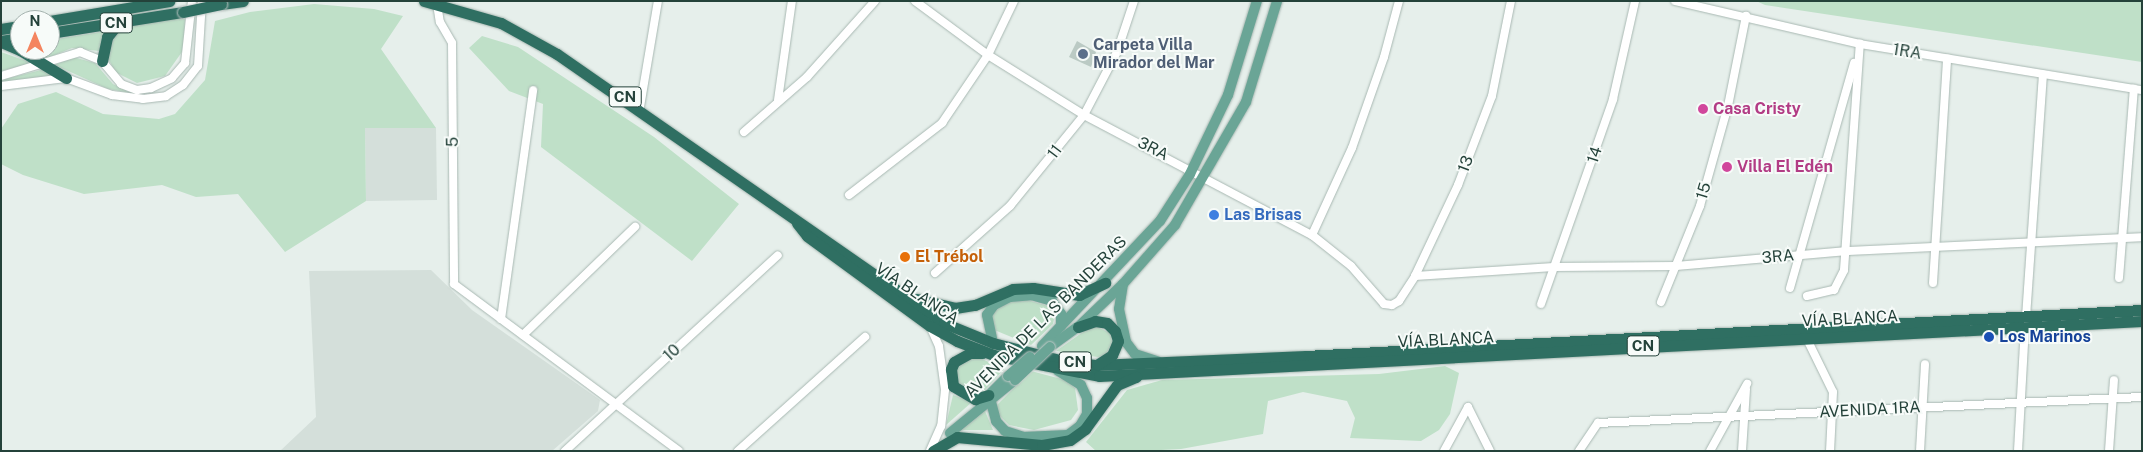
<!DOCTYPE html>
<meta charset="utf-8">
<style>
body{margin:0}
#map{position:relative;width:2143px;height:452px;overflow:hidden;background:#e6efeb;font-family:"Public Sans",sans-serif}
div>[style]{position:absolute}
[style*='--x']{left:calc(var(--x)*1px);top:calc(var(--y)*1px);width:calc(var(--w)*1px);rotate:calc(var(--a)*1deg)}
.built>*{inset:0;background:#d4dfda}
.green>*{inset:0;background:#bfe0c8}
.building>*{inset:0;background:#bbcac4}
.roads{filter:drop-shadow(0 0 1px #a8b8b2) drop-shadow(0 0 1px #a8b8b2)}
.minor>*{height:8px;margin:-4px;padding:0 4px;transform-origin:4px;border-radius:4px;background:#fff}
.major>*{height:10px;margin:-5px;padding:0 5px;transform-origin:5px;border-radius:5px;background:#6aa596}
.highway>*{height:11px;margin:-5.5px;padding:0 5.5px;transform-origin:5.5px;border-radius:5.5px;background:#2f6f62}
.bridges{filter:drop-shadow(0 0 1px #c2cac8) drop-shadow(0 0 1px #c2cac8)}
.major-bridge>*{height:10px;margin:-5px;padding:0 5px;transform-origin:5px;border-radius:5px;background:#6aa596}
.highway-bridge>*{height:11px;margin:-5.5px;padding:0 5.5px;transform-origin:5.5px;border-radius:5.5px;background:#2f6f62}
.dots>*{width:14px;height:14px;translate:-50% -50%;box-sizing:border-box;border:2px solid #f7fbf9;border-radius:50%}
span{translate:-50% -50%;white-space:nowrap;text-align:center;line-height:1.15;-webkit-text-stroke:4px #f7fbf9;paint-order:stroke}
.shield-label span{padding:1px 4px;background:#f7fbf9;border:1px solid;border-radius:4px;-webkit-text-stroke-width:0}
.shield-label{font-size:15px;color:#24423a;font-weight:700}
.service-label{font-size:16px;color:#4e5e75;font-weight:700}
.left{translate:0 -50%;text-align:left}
.street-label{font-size:16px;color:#24423a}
.hotel-label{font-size:16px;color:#b23c85;font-weight:700}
.shop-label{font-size:16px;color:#366cbe;font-weight:700}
.food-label{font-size:16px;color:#c56008;font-weight:700}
.transit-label{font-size:16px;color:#164399;font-weight:700}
.frame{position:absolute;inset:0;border:2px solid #24423a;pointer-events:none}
.north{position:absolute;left:10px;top:10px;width:50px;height:50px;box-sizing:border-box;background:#f7fbf9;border:1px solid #a3b1ad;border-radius:50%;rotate:0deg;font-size:14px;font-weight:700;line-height:20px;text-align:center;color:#24423a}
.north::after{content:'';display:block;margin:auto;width:18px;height:22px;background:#f4845f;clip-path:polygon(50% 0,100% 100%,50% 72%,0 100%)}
</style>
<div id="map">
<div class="built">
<div style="clip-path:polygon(365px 128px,436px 128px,437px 200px,366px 201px)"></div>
<div style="clip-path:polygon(431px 270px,472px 310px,600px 400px,598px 411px,552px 451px,280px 451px,316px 417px,309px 271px)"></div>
</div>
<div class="green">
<div style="clip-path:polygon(1756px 1px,2142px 1px,2142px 62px,1765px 5px)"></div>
<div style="clip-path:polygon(314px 4px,374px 9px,403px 16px,381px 49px,436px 128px,365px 128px,366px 201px,285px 252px,238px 194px,196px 197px,162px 185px,84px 194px,23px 175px,1px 164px,1px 129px,18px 104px,56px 92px,103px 114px,159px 119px,175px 114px,205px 80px,215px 21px,250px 12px)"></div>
<div style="clip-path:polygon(185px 16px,184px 49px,165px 76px,137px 83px,115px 72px,107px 56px,108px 46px,120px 28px)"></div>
<div style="clip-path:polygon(107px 31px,99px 51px,72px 48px,45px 59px,26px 50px,50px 50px,50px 40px)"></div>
<div style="clip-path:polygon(482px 36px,518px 47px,654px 137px,739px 204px,692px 261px,541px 147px,543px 104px,509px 91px,469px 48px)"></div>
<div style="clip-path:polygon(1px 52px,32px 63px,1px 71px)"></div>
<div style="clip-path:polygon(73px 57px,95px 63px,113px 84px,131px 93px,108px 89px,55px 65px)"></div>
<div style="clip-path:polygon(45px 69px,57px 76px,1px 84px,1px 80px)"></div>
<div style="clip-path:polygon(1027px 300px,1052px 307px,1055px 314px,1053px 324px,1031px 345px,992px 329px,990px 319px,996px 309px,1009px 301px)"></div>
<div style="clip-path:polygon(1093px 325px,1110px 333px,1112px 342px,1106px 355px,1098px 357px,1056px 351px)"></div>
<div style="clip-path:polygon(969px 358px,982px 359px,1004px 369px,985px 390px,966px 391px,958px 385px,955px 368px)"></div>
<div style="clip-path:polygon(1445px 366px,1459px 373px,1450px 414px,1439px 430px,1421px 441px,1350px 438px,1355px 418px,1347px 401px,1303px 392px,1268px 401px,1263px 434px,1181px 449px,1141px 451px,1096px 451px,1086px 442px,1127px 390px,1162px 380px,1379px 374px)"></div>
<div style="clip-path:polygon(1031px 371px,1065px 380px,1075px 388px,1078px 410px,1071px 420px,1034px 430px,1009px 425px,1000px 416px,996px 406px)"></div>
<div style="clip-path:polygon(953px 395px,972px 402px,946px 425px)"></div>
<div style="clip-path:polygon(985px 411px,993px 430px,962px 430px)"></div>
</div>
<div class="building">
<div style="clip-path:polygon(1077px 41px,1096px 52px,1091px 67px,1069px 57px)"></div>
</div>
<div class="roads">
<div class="minor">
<div style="--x:915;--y:1;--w:91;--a:36.5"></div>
<div style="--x:988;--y:55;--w:113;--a:32"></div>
<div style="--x:1084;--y:115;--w:258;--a:27.8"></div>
<div style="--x:1312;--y:235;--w:50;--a:38.5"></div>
<div style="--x:1351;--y:266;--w:50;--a:49"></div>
<div style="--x:1384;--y:304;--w:8;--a:7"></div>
<div style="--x:1392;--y:305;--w:8;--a:-30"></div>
<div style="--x:1399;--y:301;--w:30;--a:-57"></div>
<div style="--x:1415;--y:276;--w:101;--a:-64.7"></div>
<div style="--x:1458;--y:185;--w:95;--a:-69.1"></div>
<div style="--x:1492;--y:96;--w:97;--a:-78.7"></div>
<div style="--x:1675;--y:1;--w:190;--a:13.1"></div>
<div style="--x:1860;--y:44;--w:286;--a:9.3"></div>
<div style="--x:437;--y:4;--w:18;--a:81"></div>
<div style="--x:440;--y:22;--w:24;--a:60"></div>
<div style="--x:452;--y:43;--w:241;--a:89.5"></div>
<div style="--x:454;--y:284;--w:280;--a:36.6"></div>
<div style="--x:1;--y:76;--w:83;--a:-16.9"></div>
<div style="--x:80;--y:52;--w:24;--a:22"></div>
<div style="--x:102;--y:61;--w:30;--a:50"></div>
<div style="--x:121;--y:84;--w:17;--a:21"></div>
<div style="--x:137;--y:90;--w:14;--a:-8"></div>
<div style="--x:151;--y:88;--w:23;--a:-25"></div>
<div style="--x:172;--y:78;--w:20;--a:-49"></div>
<div style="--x:185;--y:63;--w:62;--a:-83.6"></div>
<div style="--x:1;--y:86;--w:65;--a:-7"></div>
<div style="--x:66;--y:78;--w:49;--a:20.3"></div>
<div style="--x:112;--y:95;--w:31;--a:7"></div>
<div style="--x:143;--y:99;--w:23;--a:-7"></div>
<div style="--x:166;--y:96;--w:20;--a:-33"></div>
<div style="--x:183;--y:85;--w:24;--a:-52"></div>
<div style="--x:198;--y:66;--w:65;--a:-86.5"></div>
<div style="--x:778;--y:100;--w:100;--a:-82"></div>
<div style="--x:640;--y:107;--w:108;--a:-80.4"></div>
<div style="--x:744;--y:132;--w:84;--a:-41.1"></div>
<div style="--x:807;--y:77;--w:102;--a:-48.2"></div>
<div style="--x:849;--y:195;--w:118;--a:-37.7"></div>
<div style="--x:942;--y:123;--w:82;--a:-55.9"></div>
<div style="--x:988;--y:55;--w:60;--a:-64.3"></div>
<div style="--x:1312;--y:235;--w:96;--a:-65.3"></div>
<div style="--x:1352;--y:148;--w:96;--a:-70.6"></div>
<div style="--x:1384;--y:57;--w:58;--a:-75"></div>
<div style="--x:935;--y:273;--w:101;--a:-41.8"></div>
<div style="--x:1010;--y:206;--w:117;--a:-50.9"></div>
<div style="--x:1084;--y:115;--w:71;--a:-62.4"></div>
<div style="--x:1117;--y:52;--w:54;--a:-71.6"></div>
<div style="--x:1415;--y:276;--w:139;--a:-3.7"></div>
<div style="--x:1554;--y:267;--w:122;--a:-0.5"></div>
<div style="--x:1676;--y:266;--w:172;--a:-5"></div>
<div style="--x:1847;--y:251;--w:295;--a:-2.7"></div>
<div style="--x:2119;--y:278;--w:190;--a:-85.5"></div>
<div style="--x:1933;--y:283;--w:225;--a:-86.4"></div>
<div style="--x:1790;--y:288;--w:234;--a:-74.1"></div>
<div style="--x:1807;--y:296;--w:28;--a:-13"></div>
<div style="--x:1834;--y:290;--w:22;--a:-63"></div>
<div style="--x:1844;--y:270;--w:227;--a:-86"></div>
<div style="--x:1661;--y:302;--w:104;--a:-67.9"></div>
<div style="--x:1700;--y:206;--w:104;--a:-74.4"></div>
<div style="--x:1728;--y:106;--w:92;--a:-78.7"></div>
<div style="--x:1541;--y:304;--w:217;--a:-70.6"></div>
<div style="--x:1613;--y:99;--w:100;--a:-77.3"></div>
<div style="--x:2026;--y:317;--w:243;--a:-86"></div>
<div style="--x:501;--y:319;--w:231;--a:-82"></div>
<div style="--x:930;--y:326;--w:22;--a:66"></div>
<div style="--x:939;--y:346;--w:44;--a:82.2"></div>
<div style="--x:945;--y:390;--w:36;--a:96"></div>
<div style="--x:941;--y:426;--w:27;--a:114"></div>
<div style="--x:523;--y:335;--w:156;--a:-44"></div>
<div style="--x:1806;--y:337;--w:61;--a:63.9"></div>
<div style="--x:1833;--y:392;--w:59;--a:92.9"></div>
<div style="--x:1468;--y:407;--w:49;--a:63.4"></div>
<div style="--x:565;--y:451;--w:289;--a:-42.6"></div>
<div style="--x:738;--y:451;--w:171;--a:-41.9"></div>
<div style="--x:1444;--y:451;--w:50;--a:-61.4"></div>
<div style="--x:1579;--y:451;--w:34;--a:-56"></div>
<div style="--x:1598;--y:423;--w:545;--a:-2.74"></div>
<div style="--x:1710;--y:451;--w:77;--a:-61.1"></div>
<div style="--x:1742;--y:451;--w:62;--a:-86.3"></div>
<div style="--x:1920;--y:451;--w:87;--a:-86.7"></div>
<div style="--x:2018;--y:451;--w:124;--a:-86.8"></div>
<div style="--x:2109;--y:451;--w:71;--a:-86"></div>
</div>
<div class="major">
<div style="--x:1123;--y:284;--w:25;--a:99"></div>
<div style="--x:1119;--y:309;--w:34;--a:78"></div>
<div style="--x:1126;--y:342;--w:15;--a:53"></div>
<div style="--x:1135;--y:354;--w:25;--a:18"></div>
<div style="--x:993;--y:343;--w:29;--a:-102"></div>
<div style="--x:987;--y:315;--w:12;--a:-55"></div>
<div style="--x:994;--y:305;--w:18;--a:-27"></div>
<div style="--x:1010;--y:297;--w:21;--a:-5"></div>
<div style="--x:1031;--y:295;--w:22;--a:16"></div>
<div style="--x:1052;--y:301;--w:16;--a:55"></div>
<div style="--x:1061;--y:314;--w:12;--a:90"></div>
<div style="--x:1042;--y:346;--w:172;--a:-46.7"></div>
<div style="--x:1160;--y:221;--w:56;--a:-57.4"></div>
<div style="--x:1190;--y:174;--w:88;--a:-64.3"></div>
<div style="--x:1228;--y:95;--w:98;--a:-72.9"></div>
<div style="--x:1050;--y:347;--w:34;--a:-36"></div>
<div style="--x:1078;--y:327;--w:62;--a:-43.7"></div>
<div style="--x:1123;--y:284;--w:79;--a:-48.6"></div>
<div style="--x:1175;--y:225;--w:142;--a:-60"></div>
<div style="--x:1246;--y:102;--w:106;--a:-72.9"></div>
<div style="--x:990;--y:394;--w:25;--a:-45"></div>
<div style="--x:991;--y:402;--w:20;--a:75"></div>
<div style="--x:996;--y:421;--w:13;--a:48"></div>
<div style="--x:1005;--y:431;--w:19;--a:18"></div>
<div style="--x:1023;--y:437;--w:45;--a:-2.5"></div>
<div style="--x:1068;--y:435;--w:15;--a:-37"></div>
<div style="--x:1080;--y:426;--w:14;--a:-60"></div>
<div style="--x:1087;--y:414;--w:16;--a:-90"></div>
<div style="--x:1087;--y:398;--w:14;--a:-115"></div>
<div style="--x:1081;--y:385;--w:28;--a:-148"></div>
<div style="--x:950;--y:433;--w:84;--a:-39.2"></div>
</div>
<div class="highway">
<div style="--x:424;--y:1;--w:80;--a:15.9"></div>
<div style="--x:501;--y:23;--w:64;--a:29"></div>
<div style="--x:557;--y:54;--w:471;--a:34.8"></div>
<div style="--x:944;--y:323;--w:53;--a:22.2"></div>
<div style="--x:993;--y:343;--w:72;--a:14.4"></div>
<div style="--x:1063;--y:361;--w:34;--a:7"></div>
<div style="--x:1097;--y:365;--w:209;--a:-2.5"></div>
<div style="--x:1306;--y:356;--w:837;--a:-3.15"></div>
<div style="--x:221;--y:4;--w:22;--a:-8"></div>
<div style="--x:50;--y:21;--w:121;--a:-9.5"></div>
<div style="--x:1;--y:29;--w:19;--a:-9"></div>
<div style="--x:50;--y:33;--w:135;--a:-9"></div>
<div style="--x:1;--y:41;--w:19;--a:-9"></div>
<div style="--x:1;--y:42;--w:21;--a:23"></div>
<div style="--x:20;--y:50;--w:54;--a:31.3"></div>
<div style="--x:102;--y:61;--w:25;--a:-78"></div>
<div style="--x:107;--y:37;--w:19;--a:-51"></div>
<div style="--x:797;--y:223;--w:16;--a:52"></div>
<div style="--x:807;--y:236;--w:152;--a:36.2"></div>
<div style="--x:930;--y:326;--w:31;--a:29"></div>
<div style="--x:957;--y:341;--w:39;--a:21"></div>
<div style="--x:993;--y:355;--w:108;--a:11.2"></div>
<div style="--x:1099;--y:376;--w:1044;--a:-3.02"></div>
<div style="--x:917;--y:299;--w:39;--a:13"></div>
<div style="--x:955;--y:308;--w:20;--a:-9"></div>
<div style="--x:975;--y:305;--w:41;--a:-22.8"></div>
<div style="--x:1013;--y:289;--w:20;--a:-3"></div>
<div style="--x:1033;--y:288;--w:47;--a:8.7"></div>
<div style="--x:1079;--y:295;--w:29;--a:-25"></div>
<div style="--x:1078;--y:327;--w:18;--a:-19"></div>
<div style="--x:1095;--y:321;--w:12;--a:9"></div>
<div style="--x:1107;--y:323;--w:11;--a:45"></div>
<div style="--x:1115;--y:331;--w:10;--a:73"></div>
<div style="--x:1118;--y:341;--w:15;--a:113"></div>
<div style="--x:1112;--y:355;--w:17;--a:147"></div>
<div style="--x:982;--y:353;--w:12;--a:180"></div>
<div style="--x:970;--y:353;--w:18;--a:151"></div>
<div style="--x:954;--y:362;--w:8;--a:113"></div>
<div style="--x:951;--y:369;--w:17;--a:83"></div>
<div style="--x:953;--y:386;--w:26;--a:31"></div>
<div style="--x:975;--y:399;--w:14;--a:-17"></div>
<div style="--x:933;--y:451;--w:28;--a:-30"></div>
<div style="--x:957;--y:437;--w:85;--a:5.4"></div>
<div style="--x:1042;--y:445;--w:28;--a:-10"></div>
<div style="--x:1070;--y:440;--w:19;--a:-36"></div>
<div style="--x:1085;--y:429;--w:54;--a:-54"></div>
<div style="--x:1117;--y:385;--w:21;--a:-23"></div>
</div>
</div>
<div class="bridges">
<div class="major-bridge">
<div style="--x:1008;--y:376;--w:29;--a:-41"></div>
<div style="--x:1015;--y:380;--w:48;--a:-43.3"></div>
</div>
<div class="highway-bridge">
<div style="--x:183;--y:12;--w:39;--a:-12"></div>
</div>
</div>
<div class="dots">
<div style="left:1083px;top:54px;background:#5c6f8a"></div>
<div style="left:1703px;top:109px;background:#d1479c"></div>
<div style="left:1727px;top:167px;background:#d1479c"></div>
<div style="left:1214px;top:215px;background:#3f7fe0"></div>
<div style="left:905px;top:257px;background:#e8710a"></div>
<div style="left:1989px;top:337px;background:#1a4fb4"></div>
</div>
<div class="shield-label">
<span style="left:116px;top:23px">CN</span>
<span style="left:625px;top:97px">CN</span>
<span style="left:1643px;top:346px">CN</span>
<span style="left:1075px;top:362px">CN</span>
</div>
<div class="service-label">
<span class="left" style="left:1093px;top:54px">Carpeta Villa<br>Mirador del Mar</span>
</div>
<div class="street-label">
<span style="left:1907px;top:52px;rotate:9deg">1RA</span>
<span style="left:453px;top:142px;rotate:-91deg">5</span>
<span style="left:1153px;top:149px;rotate:27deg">3RA</span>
<span style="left:1055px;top:152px;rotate:-53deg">11</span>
<span style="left:1595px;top:155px;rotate:-72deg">14</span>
<span style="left:1466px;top:164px;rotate:-69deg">13</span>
<span style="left:1704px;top:191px;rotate:-74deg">15</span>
<span style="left:1778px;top:257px;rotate:-5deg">3RA</span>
<span style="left:917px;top:294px;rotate:34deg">VÍA BLANCA</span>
<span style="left:1046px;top:317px;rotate:-45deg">AVENIDA DE LAS BANDERAS</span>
<span style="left:1850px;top:319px;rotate:-3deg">VÍA BLANCA</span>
<span style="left:1446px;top:340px;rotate:-3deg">VÍA BLANCA</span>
<span style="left:672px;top:353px;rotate:-43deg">10</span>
<span style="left:1870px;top:410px;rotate:-3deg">AVENIDA 1RA</span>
</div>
<div class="hotel-label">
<span class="left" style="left:1713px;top:109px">Casa Cristy</span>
<span class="left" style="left:1737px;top:167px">Villa El Edén</span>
</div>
<div class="shop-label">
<span class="left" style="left:1224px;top:215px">Las Brisas</span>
</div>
<div class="food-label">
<span class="left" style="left:915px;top:257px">El Trébol</span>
</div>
<div class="transit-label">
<span class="left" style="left:1999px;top:337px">Los Marinos</span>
</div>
<div class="frame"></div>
<div class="north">N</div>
</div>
